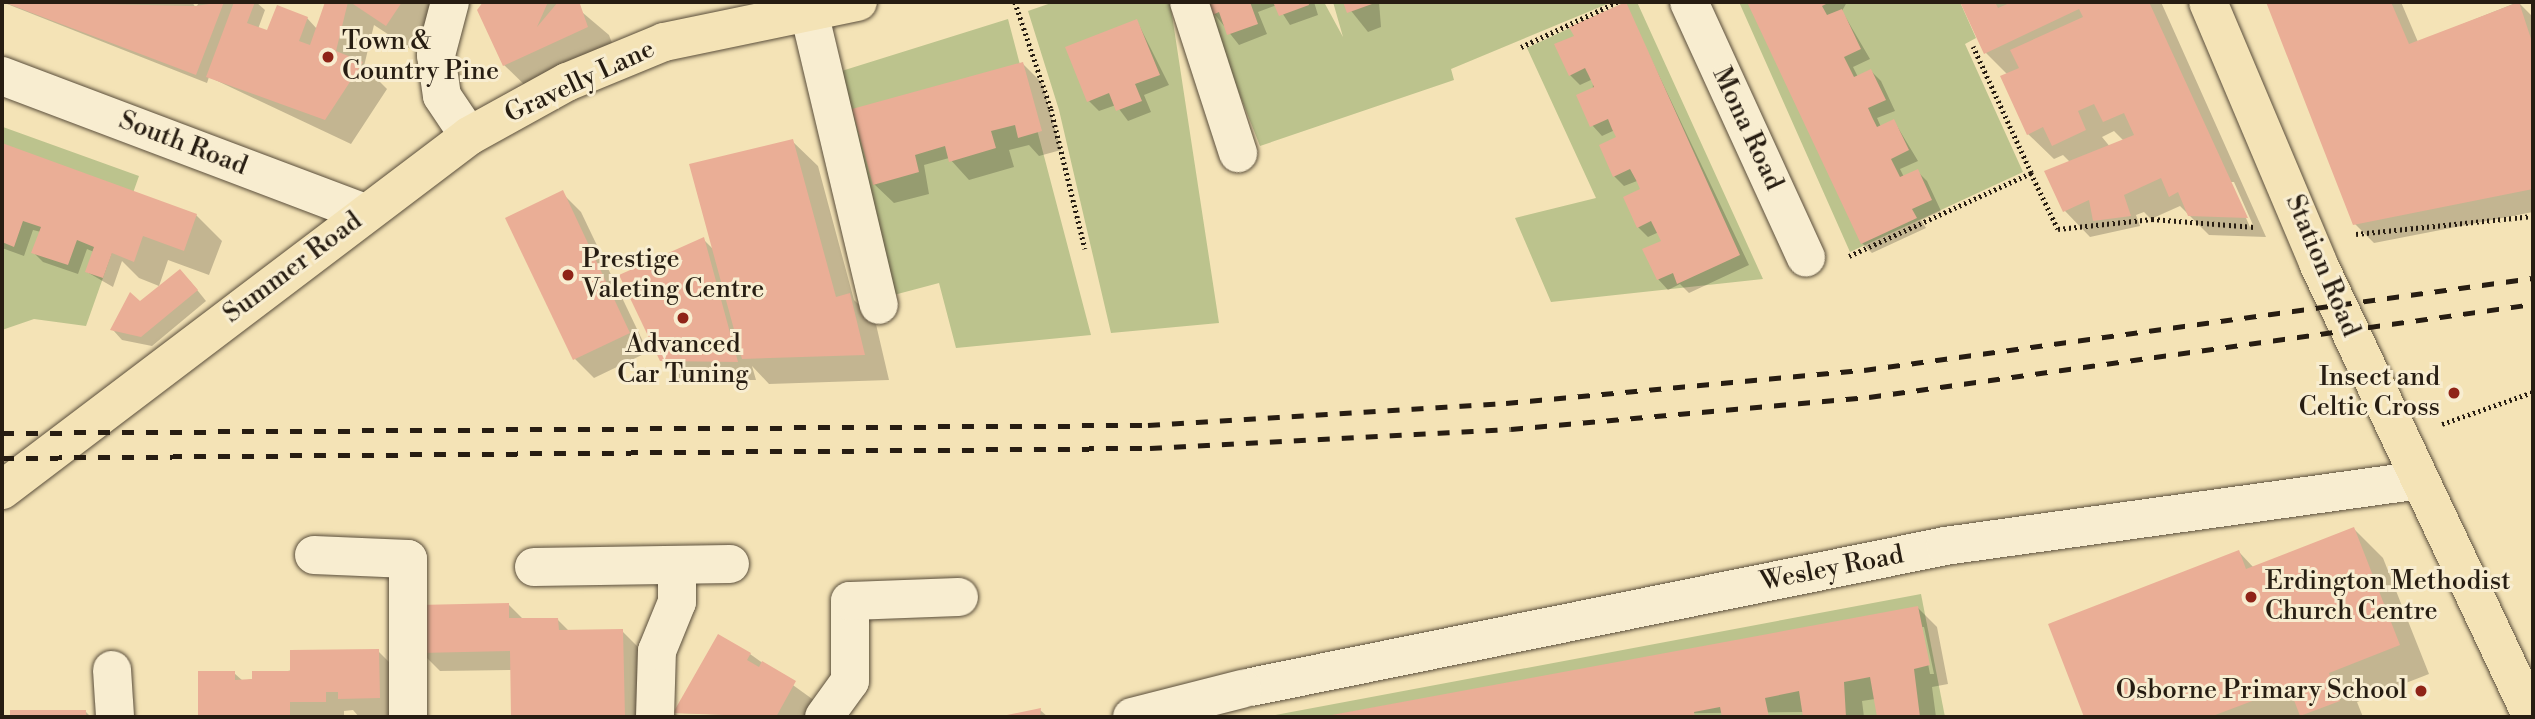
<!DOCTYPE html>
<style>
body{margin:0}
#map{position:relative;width:2535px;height:719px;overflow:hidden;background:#f4e3b6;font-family:"Libre Bodoni",serif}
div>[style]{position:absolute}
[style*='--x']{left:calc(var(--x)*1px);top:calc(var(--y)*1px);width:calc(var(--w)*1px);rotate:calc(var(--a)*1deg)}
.green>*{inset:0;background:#bcc38d}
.shadow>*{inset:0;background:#0003}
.building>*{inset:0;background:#eaae96}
.path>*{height:4.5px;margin-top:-2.25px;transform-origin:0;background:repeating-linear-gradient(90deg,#271d12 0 2px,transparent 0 5.5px)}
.roads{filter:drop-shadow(0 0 2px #5a4e3b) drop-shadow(0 0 2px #5a4e3b)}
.minor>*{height:38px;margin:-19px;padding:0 19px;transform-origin:19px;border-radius:19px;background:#f8edd0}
.major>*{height:38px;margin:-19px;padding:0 19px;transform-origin:19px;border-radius:19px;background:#f4e3b6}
.rail>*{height:5px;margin-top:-2.5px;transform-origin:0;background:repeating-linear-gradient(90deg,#271d12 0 12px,transparent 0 24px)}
.dots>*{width:19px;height:19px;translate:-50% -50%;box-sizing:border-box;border:4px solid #f8edd0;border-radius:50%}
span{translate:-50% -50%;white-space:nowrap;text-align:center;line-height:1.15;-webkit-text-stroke:6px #f8edd0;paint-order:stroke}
.poi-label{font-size:26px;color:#271d12}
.left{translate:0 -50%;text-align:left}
.right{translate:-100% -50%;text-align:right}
.street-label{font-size:26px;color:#271d12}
.frame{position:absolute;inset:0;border:4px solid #271d12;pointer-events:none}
</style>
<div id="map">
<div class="green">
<div style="clip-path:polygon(1054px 2px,1170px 2px,1219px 323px,1111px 333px,1059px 110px,1028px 11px)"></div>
<div style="clip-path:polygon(1203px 2px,1324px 2px,1343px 37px,1333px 2px,1612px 2px,1451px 69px,1454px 80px,1260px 146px)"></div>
<div style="clip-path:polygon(1626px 2px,1637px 2px,1763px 279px,1551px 302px,1515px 218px,1596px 198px,1527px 48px)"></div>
<div style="clip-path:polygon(1739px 2px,1960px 2px,1976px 38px,1965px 44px,2023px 172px,1850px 252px)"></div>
<div style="clip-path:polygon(1008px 19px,1091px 335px,956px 348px,939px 283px,890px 296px,832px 74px)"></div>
<div style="clip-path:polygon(3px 127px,139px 176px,86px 326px,34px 319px,2px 330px)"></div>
<div style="clip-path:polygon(1921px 594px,1945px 717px,1265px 717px)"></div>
</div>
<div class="shadow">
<div style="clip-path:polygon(2px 2px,192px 2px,196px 8px,199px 2px,256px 2px,265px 10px,258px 29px,268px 33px,307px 18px,317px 29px,327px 2px,444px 2px,412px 50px,374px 25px,364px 66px,387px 89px,351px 144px,209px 77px,207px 83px)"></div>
<div style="clip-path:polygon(485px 2px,570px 2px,609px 35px,617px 56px,534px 94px,504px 65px,479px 10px)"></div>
<div style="clip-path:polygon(1205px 2px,1314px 2px,1318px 15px,1290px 25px,1277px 5px,1258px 12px,1267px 34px,1239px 45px)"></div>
<div style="clip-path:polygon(1344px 2px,1379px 2px,1381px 27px,1368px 32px)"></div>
<div style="clip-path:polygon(1749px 2px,1847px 2px,1842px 11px,1870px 59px,1853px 67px,1858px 77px,1871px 71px,1881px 81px,1895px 111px,1877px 118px,1881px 127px,1894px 121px,1918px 161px,1900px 169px,1904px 177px,1917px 171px,1927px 181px,1941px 211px,1921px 220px,1926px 228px,1872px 253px,1862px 243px)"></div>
<div style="clip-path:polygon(evenodd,1961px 2px,2161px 2px,2266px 237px,2209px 235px,2180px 206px,2151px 219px,2144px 212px,2136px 215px,2140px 226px,2090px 237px,2065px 211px,2069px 161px,2063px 155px,2054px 159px,2028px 134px,2008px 75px,1985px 52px,1961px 2px,2114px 131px,2124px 141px,2111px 148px,2102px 137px,2114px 131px,1961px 2px,2230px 182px,2234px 182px,2253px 225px,2250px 227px,2230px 182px)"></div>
<div style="clip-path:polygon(2268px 2px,2401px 2px,2418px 42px,2518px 2px,2533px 17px,2533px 212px,2374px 243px,2355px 224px)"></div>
<div style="clip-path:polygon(1625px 4px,1749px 265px,1689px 293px,1680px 284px,1668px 290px,1658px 279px,1663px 242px,1659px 232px,1648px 237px,1638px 227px,1642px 190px,1637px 181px,1624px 186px,1614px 176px,1619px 138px,1615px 130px,1602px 136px,1592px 125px,1593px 79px,1580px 85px,1570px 75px,1577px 36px)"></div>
<div style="clip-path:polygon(1137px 21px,1169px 85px,1144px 95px,1151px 112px,1128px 121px,1116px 105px,1099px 111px,1089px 101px)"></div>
<div style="clip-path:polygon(1023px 64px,1042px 83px,1061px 150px,1039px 156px,1029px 145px,1009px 150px,1014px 167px,969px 180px,949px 158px,924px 165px,929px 194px,894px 203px,874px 184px)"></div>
<div style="clip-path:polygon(792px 141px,818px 166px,854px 300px,875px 320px,889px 380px,769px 384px,752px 366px,756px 380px,681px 380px,661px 360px,703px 239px,714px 250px)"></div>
<div style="clip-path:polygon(2px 145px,196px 215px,222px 241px,209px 275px,168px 260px,159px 286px,139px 278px,122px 261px,113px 287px,87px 272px,94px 252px,87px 249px,78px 274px,43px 262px,33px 252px,41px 232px,33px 230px,24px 256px,2px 248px)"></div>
<div style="clip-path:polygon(562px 193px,581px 212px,648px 352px,594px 378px,575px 359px)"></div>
<div style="clip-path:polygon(190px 281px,206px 301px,152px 346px,122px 340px,113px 330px,140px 304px)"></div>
<div style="clip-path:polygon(2354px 529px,2383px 558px,2429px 674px,2357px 702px,2363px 717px,2086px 717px,2050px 625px,2239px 552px,2254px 568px)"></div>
<div style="clip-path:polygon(509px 605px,524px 620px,557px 619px,570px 632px,622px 631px,648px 657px,649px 717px,513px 717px,512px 670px,440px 671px,421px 652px)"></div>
<div style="clip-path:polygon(evenodd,1918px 608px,1937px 627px,1948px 684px,1932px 687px,1936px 717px,1878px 717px,1875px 699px,1862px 701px,1864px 717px,1804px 712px,1324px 717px,1918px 608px,1921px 627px,1924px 627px,1934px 674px,1930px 674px,1921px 627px)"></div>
<div style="clip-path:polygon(378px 651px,397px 670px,398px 717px,359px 717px,353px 710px,344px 711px,344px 717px,200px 717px,200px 672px,234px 673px,243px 681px)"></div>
<div style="clip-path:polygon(750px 654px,815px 701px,806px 717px,675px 713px)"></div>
<div style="clip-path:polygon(1040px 710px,1048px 717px,1005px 717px)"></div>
<div style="clip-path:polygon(12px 712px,86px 712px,91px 717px,12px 717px)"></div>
</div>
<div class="building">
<div style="clip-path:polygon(3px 2px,195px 6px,224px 2px,196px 75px)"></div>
<div style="clip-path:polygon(234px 2px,255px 2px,247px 23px,267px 30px,277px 5px,308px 17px,299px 41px,310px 45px,325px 2px,348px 2px,336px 51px,363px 62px,325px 120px,206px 77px)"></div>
<div style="clip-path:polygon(350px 2px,402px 2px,386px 26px)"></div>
<div style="clip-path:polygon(483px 2px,548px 2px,537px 27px,558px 2px,580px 4px,588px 27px,503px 66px,477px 10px)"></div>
<div style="clip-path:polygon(1203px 2px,1250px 2px,1258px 24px,1227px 35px,1219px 12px,1208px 17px)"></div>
<div style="clip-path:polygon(1273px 2px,1308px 2px,1309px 5px,1279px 16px)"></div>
<div style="clip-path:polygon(1343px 2px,1371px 2px,1372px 4px,1347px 13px)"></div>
<div style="clip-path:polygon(1626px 2px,1740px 255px,1677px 284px,1673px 273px,1657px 280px,1642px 249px,1661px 241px,1651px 221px,1637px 228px,1623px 197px,1640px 189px,1636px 180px,1630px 169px,1613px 177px,1599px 145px,1616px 137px,1612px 129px,1608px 119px,1590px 127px,1576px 95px,1594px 87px,1589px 76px,1585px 68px,1569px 76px,1554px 44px,1574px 36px,1569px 27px)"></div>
<div style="clip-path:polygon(1747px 2px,1830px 2px,1822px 6px,1827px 15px,1842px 9px,1861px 49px,1844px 57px,1854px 77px,1871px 69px,1886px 100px,1868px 108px,1872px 117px,1877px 127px,1894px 119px,1909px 150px,1891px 159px,1900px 177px,1918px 169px,1932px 200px,1912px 209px,1917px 218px,1861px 244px)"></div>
<div style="clip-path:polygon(1960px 2px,1995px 2px,1998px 8px,2012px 2px,2149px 2px,2248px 218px,2188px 216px,2178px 192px,2169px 197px,2161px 178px,2124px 195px,2131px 216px,2093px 221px,2089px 200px,2063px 212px,2044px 171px,2134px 135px,2124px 113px,2103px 122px,2094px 104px,2078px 111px,2086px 130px,2052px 146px,2043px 127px,2027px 135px,2000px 76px,2019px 68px,2010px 50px,2083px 17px,2079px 9px,1984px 54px)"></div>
<div style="clip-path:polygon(2266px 2px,2391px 2px,2409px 44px,2519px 2px,2533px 45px,2533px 189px,2353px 225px)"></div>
<div style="clip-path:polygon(1137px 19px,1160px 75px,1135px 84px,1142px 101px,1116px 111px,1109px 93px,1087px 102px,1065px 47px)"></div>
<div style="clip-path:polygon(1023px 62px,1042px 131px,1018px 138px,1015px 125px,991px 131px,996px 148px,949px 162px,945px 146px,915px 155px,919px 172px,873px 185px,852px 109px)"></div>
<div style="clip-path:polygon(793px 139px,836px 297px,850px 293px,865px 355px,742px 359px,689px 164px)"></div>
<div style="clip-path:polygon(2px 143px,197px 214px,184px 251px,143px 236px,134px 262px,112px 253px,103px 278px,85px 272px,94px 247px,77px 240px,68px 265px,31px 253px,41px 227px,23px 221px,14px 247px,2px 242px)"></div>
<div style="clip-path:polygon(563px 190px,630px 333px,573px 360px,505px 218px)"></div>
<div style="clip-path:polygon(704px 237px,738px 362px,660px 361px,619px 275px)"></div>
<div style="clip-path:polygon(180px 269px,198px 290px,141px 337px,110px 330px,130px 292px,140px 301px)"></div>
<div style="clip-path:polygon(2354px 527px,2400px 645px,2329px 673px,2340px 701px,2300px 716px,2289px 687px,2210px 717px,2084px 717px,2048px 624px,2239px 550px,2246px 569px)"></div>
<div style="clip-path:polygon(509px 603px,509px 618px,558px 618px,559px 630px,623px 629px,625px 717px,511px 717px,510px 651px,419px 653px,418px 605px)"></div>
<div style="clip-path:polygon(1918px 606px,1930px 665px,1914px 669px,1920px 717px,1877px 717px,1870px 677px,1844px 682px,1846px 717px,1803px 717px,1799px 691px,1765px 698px,1769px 717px,1722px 717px,1720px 707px,1694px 712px,1695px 717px,1321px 717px)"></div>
<div style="clip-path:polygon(718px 634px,751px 653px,747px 660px,759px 667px,762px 661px,796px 681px,776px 717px,673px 713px)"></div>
<div style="clip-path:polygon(379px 649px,380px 698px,338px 699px,338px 692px,326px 692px,326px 702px,290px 702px,290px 717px,198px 717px,198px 671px,235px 671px,235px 680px,252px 679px,252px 671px,290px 671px,290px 650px)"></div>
<div style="clip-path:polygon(1041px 708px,1040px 717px,1002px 717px,1002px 716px)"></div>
<div style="clip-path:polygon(10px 710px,86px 710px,86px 717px,10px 717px)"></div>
</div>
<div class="path">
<div style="--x:1015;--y:2;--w:113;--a:71.4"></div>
<div style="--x:1051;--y:109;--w:144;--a:76.3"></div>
<div style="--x:1521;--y:47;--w:106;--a:-25.1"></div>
<div style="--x:2031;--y:173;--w:62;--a:64.3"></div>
<div style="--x:2058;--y:229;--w:95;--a:-6.1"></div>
<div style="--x:2152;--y:219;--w:103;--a:4.4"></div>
<div style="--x:2356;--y:234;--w:178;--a:-5.8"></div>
<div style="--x:1849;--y:256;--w:200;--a:-24.5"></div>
<div style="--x:2031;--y:173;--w:139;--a:-114.7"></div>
<div style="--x:2442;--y:424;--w:96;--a:-19.4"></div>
</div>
<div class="roads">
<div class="minor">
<div style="--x:450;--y:2;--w:55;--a:104.8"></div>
<div style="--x:436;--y:55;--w:41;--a:81.7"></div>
<div style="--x:442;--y:96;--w:48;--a:56"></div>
<div style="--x:1189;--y:2;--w:159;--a:72"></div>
<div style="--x:1689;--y:2;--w:281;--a:65.4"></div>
<div style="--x:809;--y:12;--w:301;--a:76.6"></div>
<div style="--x:2;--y:76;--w:388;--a:20.7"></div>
<div style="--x:314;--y:555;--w:94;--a:2.4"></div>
<div style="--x:408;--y:559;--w:158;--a:90"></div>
<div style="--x:534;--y:567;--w:196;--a:-0.9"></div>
<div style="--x:112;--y:670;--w:47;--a:86.3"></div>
<div style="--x:1251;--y:687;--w:708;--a:-11.48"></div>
<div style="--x:1945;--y:546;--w:478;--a:-7.9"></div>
<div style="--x:655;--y:717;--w:66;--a:-88.3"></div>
<div style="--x:657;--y:651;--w:53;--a:-67.8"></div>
<div style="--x:677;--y:602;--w:33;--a:-90"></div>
<div style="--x:824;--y:717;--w:44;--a:-54.2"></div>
<div style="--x:850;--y:681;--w:80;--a:-90"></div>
<div style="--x:850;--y:601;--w:109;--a:-2.1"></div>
<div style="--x:1132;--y:717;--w:114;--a:-14.3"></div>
</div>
<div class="major">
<div style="--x:2208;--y:2;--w:283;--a:67.1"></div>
<div style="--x:2318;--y:263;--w:502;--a:64.76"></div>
<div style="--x:2;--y:490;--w:586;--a:-37.16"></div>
<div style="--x:469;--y:136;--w:112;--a:-28.9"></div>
<div style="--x:567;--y:82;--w:105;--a:-22.4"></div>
<div style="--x:664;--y:42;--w:198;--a:-11.7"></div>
</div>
</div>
<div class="rail">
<div style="--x:2;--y:433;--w:1146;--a:-0.4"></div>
<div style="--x:1148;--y:425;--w:359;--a:-3.5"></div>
<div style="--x:1506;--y:403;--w:360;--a:-5.3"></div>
<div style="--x:1864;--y:370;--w:675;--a:-7.83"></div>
<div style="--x:2;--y:458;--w:1148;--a:-0.5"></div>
<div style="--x:1150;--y:448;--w:361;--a:-3"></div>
<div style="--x:1511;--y:429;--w:359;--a:-5.1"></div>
<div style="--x:1869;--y:397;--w:670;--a:-7.97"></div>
</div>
<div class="dots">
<div style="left:328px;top:57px;background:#8f2418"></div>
<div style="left:568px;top:275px;background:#8f2418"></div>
<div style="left:683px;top:318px;background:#8f2418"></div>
<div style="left:2454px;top:393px;background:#8f2418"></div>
<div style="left:2251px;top:597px;background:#8f2418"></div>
<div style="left:2421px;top:691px;background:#8f2418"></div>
</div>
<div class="poi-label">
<span class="left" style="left:342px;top:57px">Town &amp;<br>Country Pine</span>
<span class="left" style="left:582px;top:275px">Prestige<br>Valeting Centre</span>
<span style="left:683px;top:360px">Advanced<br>Car Tuning</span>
<span class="right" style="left:2440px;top:393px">Insect and<br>Celtic Cross</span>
<span class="left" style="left:2265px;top:597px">Erdington Methodist<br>Church Centre</span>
<span class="right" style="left:2407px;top:691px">Osborne Primary School</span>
</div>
<div class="street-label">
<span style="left:580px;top:82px;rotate:-25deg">Gravelly Lane</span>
<span style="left:1747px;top:129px;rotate:65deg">Mona Road</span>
<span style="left:183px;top:144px;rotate:21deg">South Road</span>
<span style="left:2322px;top:266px;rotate:67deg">Station Road</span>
<span style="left:293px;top:268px;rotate:-37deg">Summer Road</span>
<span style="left:1832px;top:569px;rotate:-11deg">Wesley Road</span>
</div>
<div class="frame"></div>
</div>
